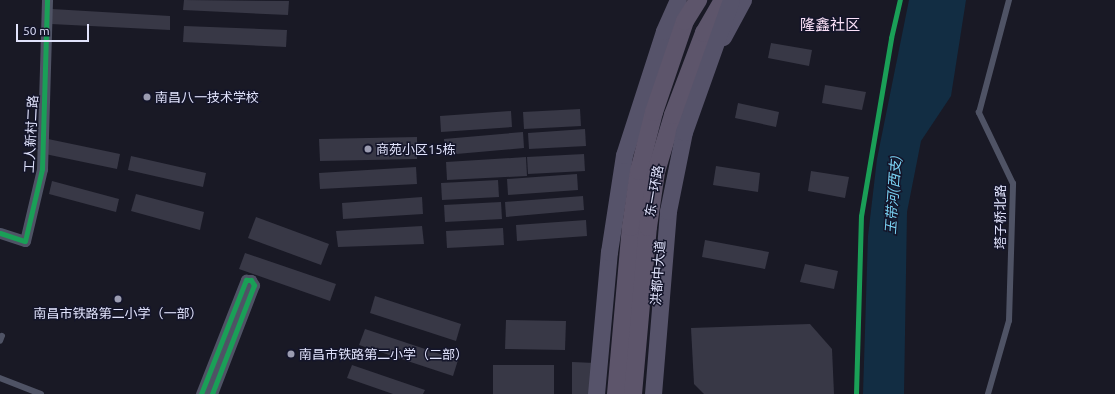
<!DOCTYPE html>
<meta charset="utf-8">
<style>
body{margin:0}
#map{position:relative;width:1115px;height:394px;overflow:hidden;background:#191925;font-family:Ubuntu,"Noto Sans SC",sans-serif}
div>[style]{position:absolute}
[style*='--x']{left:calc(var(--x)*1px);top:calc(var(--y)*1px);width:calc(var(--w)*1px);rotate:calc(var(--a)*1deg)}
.water>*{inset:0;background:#122d43}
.building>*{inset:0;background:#383846}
.service>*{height:5.5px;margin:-2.75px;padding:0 2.75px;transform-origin:2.75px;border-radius:2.75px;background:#4f5365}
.minor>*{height:11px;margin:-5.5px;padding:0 5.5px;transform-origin:5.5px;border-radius:5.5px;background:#4f5365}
.primary>*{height:17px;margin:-8.5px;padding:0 8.5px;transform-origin:8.5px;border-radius:8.5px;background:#56536a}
.trunk>*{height:18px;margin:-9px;padding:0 9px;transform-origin:9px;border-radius:9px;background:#5d556b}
.primary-bridge>*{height:17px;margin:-8.5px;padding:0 8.5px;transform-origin:8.5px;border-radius:8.5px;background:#56536a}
.cycleway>*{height:5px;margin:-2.5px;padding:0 2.5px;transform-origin:2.5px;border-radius:2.5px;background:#1a9f57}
.dots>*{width:11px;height:11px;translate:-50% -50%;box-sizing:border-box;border:2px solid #14152a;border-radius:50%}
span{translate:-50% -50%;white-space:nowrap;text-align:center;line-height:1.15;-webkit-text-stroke:3px #14152a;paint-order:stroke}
.poi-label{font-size:13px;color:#e1e3fc}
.left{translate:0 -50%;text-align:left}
.street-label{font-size:13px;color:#e1e3fc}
.water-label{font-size:14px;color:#79d1f2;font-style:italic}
.quarter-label{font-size:15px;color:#fce2f8}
.scale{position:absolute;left:16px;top:24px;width:73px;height:18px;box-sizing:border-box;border:2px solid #e1e3fc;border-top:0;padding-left:5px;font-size:12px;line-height:14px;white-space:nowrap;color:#e1e3fc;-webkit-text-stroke:3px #14152a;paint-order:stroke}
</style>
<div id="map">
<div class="water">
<div style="clip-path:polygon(909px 0,966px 0,951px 96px,921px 141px,907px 212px,904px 394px,863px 394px,868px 236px,877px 159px)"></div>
</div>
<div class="building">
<div style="clip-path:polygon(184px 0,289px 1px,288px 15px,183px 10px)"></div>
<div style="clip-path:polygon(52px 9px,170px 16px,170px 30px,51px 24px)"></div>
<div style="clip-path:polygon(184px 26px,287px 30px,286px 47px,183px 42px)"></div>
<div style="clip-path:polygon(771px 43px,812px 50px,809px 66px,768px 58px)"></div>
<div style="clip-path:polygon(825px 85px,866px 92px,862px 110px,822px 103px)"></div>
<div style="clip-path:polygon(738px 103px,779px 112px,776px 127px,735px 118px)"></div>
<div style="clip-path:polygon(580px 109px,581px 126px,524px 129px,523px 112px)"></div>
<div style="clip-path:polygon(511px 111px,512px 127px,441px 132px,440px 116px)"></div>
<div style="clip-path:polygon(585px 129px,586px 146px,529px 149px,528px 133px)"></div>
<div style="clip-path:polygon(523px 132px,524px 148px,445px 155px,444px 139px)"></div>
<div style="clip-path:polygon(417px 137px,417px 159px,320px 161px,319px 139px)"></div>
<div style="clip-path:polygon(48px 139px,120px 154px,117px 169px,45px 154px)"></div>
<div style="clip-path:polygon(584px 154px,585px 171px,528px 174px,527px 157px)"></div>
<div style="clip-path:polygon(131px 156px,206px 173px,203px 187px,128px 170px)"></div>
<div style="clip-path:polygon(526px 157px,527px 176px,447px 180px,446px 162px)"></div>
<div style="clip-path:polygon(716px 166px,760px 173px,758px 192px,713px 185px)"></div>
<div style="clip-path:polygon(416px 167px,417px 184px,320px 189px,319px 173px)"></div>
<div style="clip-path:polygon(811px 171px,849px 177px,845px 198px,808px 191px)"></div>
<div style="clip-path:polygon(577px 174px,578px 190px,508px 195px,507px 179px)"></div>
<div style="clip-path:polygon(498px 180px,499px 197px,442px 200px,441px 183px)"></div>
<div style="clip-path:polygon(52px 181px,119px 199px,116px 212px,49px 194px)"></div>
<div style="clip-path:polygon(136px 194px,204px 212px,200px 230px,131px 211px)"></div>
<div style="clip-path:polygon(583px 196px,584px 210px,506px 217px,505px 202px)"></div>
<div style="clip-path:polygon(422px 197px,423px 214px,343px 219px,342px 203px)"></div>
<div style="clip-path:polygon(501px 202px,502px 219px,445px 222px,444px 205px)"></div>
<div style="clip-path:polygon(256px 217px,329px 244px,321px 265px,248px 238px)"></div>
<div style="clip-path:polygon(586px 220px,587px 236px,517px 241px,516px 225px)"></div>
<div style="clip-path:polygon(422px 226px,424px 244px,338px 247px,336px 231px)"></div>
<div style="clip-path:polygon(503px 228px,504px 245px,447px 248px,446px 231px)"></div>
<div style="clip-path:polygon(705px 240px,769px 252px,765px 269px,702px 257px)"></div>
<div style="clip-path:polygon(245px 253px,336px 284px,330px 301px,239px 269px)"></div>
<div style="clip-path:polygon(805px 264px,838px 271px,834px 289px,800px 282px)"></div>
<div style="clip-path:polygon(375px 296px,461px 324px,456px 341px,370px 313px)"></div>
<div style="clip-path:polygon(506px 320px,566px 321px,565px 350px,505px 349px)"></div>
<div style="clip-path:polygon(810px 324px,832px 349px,834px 394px,704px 394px,694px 384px,691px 328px)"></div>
<div style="clip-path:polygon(365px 329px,458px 360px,453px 376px,359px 345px)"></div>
<div style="clip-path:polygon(572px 362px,595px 363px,593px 394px,572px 394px)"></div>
<div style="clip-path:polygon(352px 365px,425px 390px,423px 394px,393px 394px,347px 378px)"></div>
<div style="clip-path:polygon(493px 365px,554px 365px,554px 394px,493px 394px)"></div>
</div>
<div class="service">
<div style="--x:0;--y:341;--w:5;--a:-68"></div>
<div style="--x:0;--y:378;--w:44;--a:21.3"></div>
<div style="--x:988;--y:394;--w:76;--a:-74"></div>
<div style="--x:1009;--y:321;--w:137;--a:-88.3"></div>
<div style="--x:1013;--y:184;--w:79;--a:-115.6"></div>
<div style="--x:979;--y:113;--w:117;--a:-75.1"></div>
</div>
<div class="minor">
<div style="--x:0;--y:233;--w:26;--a:18"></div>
<div style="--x:25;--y:241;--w:74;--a:-76.7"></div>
<div style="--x:42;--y:169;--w:169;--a:-88.3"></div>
<div style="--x:201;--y:394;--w:123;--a:-68.5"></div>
<div style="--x:246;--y:280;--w:5;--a:0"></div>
<div style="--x:251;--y:280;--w:6;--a:59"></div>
<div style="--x:254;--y:285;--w:117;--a:111.1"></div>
</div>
<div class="primary">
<div style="--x:723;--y:37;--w:42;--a:-61.6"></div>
<div style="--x:596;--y:394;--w:143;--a:-84.8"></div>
<div style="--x:609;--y:252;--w:98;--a:-81.2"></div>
<div style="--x:624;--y:155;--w:130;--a:-72.1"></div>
<div style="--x:664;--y:31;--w:34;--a:-66"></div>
</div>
<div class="trunk">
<div style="--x:616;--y:394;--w:168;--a:-84.9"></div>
<div style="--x:631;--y:227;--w:57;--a:-81.9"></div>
<div style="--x:639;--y:171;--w:61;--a:-75.7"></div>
<div style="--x:654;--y:112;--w:96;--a:-71.2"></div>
<div style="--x:685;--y:21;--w:25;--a:-58"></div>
<div style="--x:633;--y:394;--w:168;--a:-84.9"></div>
<div style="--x:648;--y:227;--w:56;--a:-81.7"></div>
<div style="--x:656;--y:172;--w:59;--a:-73.4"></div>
<div style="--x:673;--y:115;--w:88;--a:-69.3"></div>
<div style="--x:704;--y:33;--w:38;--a:-60"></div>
</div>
<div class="primary-bridge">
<div style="--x:653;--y:394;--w:184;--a:-85.3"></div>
<div style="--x:668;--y:211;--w:81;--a:-78.6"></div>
<div style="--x:684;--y:132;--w:140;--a:-70.4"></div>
</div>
<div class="cycleway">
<div style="--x:0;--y:233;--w:26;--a:18"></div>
<div style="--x:25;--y:241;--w:74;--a:-76.7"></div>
<div style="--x:42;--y:169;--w:169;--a:-88.3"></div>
<div style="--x:201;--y:394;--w:123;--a:-68.5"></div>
<div style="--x:246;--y:280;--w:5;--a:0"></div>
<div style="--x:251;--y:280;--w:6;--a:59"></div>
<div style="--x:254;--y:285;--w:117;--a:111.1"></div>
<div style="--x:856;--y:394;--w:178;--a:-88.4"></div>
<div style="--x:861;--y:216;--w:181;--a:-80.4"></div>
<div style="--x:891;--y:38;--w:39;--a:-77"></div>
</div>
<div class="dots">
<div style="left:147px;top:97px;background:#9b9cb1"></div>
<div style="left:368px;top:149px;background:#9b9cb1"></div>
<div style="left:118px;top:299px;background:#9b9cb1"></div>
<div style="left:291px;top:354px;background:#9b9cb1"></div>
</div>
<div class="poi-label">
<span class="left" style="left:155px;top:97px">南昌八一技术学校</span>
<span class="left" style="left:376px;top:149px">商苑小区15栋</span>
<span style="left:118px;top:313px">南昌市铁路第二小学（一部）</span>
<span class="left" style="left:299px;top:354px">南昌市铁路第二小学（二部）</span>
</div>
<div class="street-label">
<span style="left:31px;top:134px;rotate:-87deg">工人新村二路</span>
<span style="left:654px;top:191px;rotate:-80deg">东一环路</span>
<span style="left:1000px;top:217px;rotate:-90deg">塔子桥北路</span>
<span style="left:658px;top:273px;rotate:-86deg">洪都中大道</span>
</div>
<div class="water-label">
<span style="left:893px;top:195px;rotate:-86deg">玉带河(西支)</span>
</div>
<div class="quarter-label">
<span style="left:830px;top:25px">隆鑫社区</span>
</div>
<div class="scale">50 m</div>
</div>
